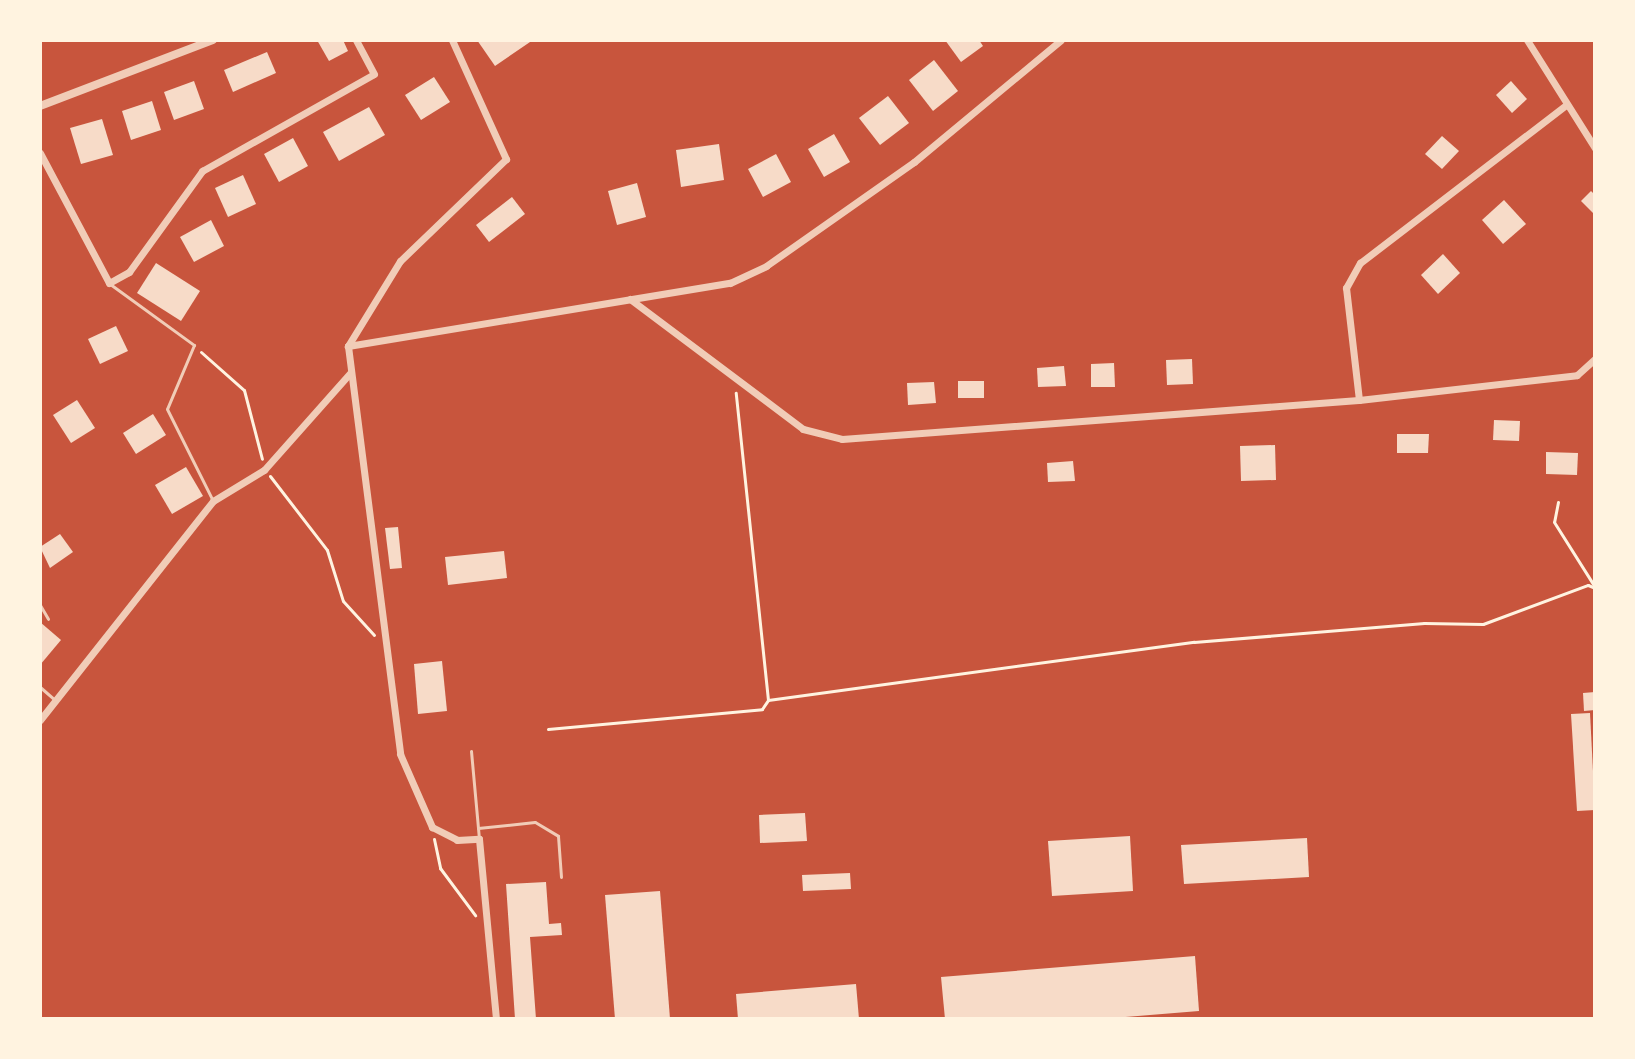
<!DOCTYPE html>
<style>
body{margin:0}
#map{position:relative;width:1635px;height:1059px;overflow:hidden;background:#c8553d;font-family:Barlow,sans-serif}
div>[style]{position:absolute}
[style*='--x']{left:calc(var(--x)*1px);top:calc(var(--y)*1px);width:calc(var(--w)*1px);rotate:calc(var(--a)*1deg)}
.building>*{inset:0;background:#f7dbc8}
.path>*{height:3px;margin:-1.5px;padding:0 1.5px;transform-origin:1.5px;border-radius:1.5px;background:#fff3e0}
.service>*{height:3px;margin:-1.5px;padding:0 1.5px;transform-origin:1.5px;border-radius:1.5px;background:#f1ccb7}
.minor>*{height:7px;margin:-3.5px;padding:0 3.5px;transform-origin:3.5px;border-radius:3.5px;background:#f1ccb7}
.tertiary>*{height:8px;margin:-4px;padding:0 4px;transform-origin:4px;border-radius:4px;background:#f1ccb7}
span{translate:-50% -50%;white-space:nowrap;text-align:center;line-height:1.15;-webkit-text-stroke:8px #fff3e0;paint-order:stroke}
.frame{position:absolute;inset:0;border:42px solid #fff3e0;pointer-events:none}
</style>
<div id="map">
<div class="building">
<div style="clip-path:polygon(317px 40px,343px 40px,348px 51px,329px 61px)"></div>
<div style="clip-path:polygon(477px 40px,533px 40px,495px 66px)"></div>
<div style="clip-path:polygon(945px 40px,979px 40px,983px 46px,961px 62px)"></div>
<div style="clip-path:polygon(267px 52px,276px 73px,233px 92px,224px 70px)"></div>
<div style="clip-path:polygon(934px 60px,958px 91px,933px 111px,909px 80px)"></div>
<div style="clip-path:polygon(434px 77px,450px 102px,421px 120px,405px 95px)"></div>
<div style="clip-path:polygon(194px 81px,204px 109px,174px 120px,164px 92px)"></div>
<div style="clip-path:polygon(1511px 81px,1527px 99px,1512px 113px,1496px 95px)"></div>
<div style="clip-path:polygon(888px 96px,909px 123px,880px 145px,859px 118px)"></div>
<div style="clip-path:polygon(152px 101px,161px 130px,131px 140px,122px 111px)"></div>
<div style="clip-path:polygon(369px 107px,385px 135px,339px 161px,323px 132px)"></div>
<div style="clip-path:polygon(102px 119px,113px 155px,81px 164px,70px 128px)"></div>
<div style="clip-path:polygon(834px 134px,850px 162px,824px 177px,808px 149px)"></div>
<div style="clip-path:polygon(1442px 136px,1459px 151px,1442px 169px,1425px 154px)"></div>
<div style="clip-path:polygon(293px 138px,308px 166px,279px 182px,264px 154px)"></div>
<div style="clip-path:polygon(719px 144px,724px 180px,681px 187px,676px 150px)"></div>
<div style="clip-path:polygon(776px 154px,791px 182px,763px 197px,748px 169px)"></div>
<div style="clip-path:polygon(243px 175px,256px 204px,228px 217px,215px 188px)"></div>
<div style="clip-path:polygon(637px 183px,646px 217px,617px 225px,608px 191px)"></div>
<div style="clip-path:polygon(1591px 191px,1595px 195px,1595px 215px,1581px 201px)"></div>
<div style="clip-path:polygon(512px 197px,525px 214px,489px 242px,476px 225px)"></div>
<div style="clip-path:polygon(1504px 200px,1526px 224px,1503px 244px,1482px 220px)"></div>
<div style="clip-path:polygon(211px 220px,224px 246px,194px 262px,180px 237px)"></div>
<div style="clip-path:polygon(1443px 254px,1460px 273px,1438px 294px,1421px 275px)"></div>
<div style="clip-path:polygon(156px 263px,200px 291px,181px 321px,137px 293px)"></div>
<div style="clip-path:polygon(116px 326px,128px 351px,100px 364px,88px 339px)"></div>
<div style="clip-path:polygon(1192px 359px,1193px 384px,1167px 385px,1166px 360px)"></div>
<div style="clip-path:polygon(1114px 363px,1115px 387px,1091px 387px,1091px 364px)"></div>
<div style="clip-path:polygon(1064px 366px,1066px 386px,1038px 387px,1037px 368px)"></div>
<div style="clip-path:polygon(958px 381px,984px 381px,984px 398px,958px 398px)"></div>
<div style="clip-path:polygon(934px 382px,936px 403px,908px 405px,907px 383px)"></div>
<div style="clip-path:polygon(77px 400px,95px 428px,71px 443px,53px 415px)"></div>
<div style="clip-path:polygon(153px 414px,166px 435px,136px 454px,123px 433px)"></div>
<div style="clip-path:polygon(1494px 420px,1520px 421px,1519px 441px,1493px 440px)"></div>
<div style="clip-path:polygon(1397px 434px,1429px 434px,1428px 453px,1397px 453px)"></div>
<div style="clip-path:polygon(1275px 445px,1276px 480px,1241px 481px,1240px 446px)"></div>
<div style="clip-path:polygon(1546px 452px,1578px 453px,1577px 475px,1546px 474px)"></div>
<div style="clip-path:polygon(1073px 461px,1075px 481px,1048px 482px,1047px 463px)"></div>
<div style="clip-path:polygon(186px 467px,203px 496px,172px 514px,155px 485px)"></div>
<div style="clip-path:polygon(398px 527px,402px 568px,390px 569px,385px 528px)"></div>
<div style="clip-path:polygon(60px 534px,73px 552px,50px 568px,40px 547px)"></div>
<div style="clip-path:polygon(504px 551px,507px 578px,448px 585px,445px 557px)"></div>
<div style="clip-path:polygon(40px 622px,61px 640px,40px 665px)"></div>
<div style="clip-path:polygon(442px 661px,447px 711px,418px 714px,414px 664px)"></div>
<div style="clip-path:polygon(1595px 692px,1595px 710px,1584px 711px,1583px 693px)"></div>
<div style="clip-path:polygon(1590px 713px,1595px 810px,1577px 811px,1571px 714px)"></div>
<div style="clip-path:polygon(805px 813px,807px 841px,760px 843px,759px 815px)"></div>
<div style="clip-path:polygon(1130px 836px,1133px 891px,1052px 896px,1048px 841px)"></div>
<div style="clip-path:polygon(1307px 838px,1309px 877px,1184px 884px,1181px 845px)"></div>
<div style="clip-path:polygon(850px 873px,851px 889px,803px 891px,802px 875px)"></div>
<div style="clip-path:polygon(546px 882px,549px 924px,561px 923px,562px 935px,530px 937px,536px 1019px,515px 1019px,506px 884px)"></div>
<div style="clip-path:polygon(660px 891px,670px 1019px,615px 1019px,605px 895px)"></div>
<div style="clip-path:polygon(1195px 956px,1199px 1011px,1101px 1019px,945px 1019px,941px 977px)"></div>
<div style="clip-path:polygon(856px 984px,859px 1019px,738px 1019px,736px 994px)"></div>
</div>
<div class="path">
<div style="--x:201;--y:352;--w:57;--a:41.5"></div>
<div style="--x:244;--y:390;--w:71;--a:75.4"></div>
<div style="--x:270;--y:476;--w:93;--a:52.4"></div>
<div style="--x:327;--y:550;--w:53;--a:72.6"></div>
<div style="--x:343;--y:601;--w:46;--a:47.6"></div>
<div style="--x:1558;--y:502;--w:20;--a:101"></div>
<div style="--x:1554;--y:522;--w:77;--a:57.8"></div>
<div style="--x:768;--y:700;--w:430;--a:-7.8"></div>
<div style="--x:1194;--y:642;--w:231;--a:-4.7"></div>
<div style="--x:1424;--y:623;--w:59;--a:1"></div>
<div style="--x:1483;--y:624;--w:112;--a:-20.4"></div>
<div style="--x:1588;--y:585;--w:8;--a:23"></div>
<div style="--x:548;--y:729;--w:215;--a:-5.3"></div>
<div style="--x:762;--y:709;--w:11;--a:-56"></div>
<div style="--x:768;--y:700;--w:309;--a:-96"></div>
<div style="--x:434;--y:839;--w:30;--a:78"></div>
<div style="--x:440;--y:868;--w:59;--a:53.3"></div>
</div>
<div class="service">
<div style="--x:110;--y:284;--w:104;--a:36"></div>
<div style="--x:194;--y:345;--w:69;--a:112.9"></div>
<div style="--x:167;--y:409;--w:103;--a:63.4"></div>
<div style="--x:40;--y:605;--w:16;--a:60"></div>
<div style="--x:40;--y:687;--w:20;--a:41"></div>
<div style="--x:471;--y:751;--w:88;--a:84.8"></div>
<div style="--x:478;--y:828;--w:57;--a:-6"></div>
<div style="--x:535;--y:822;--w:27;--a:31"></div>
<div style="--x:558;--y:836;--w:41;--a:85.8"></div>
</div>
<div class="minor">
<div style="--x:452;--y:40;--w:131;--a:65.6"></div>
<div style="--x:506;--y:159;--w:147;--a:136.1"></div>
<div style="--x:400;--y:261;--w:100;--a:121.5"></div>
<div style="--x:348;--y:346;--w:411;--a:82.7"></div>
<div style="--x:400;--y:754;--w:80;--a:66.3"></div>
<div style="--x:432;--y:827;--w:28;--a:27"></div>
<div style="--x:457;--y:840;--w:22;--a:-3"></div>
<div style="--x:479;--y:839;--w:181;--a:84.6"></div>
<div style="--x:1527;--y:40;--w:128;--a:57.8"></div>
<div style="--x:40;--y:153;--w:147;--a:62"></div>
<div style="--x:109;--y:283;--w:23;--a:-29"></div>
<div style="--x:129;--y:272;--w:125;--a:-54.1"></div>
<div style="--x:202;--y:171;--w:197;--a:-29.4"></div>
<div style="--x:374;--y:74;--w:38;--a:-118"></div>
<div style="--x:630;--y:299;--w:216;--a:36.9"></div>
<div style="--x:803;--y:429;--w:40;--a:14.4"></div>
<div style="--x:842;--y:439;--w:518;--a:-4.31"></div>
<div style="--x:1359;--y:400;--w:219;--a:-6.5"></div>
<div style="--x:1577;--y:375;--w:24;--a:-42"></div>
<div style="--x:348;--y:346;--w:387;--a:-9.4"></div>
<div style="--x:730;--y:283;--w:40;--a:-25"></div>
<div style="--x:766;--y:266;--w:181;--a:-35.1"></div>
<div style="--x:914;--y:162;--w:191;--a:-39.7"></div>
<div style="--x:1359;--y:400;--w:113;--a:-96.6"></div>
<div style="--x:1346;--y:288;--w:29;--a:-61"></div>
<div style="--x:1360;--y:263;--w:260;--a:-37.5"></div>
<div style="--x:40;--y:720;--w:279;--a:-51.7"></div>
<div style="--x:213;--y:501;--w:60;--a:-31.3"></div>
<div style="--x:264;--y:470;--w:130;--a:-48.4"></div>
</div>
<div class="tertiary">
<div style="--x:40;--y:106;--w:185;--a:-20.9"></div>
</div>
<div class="frame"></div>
</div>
